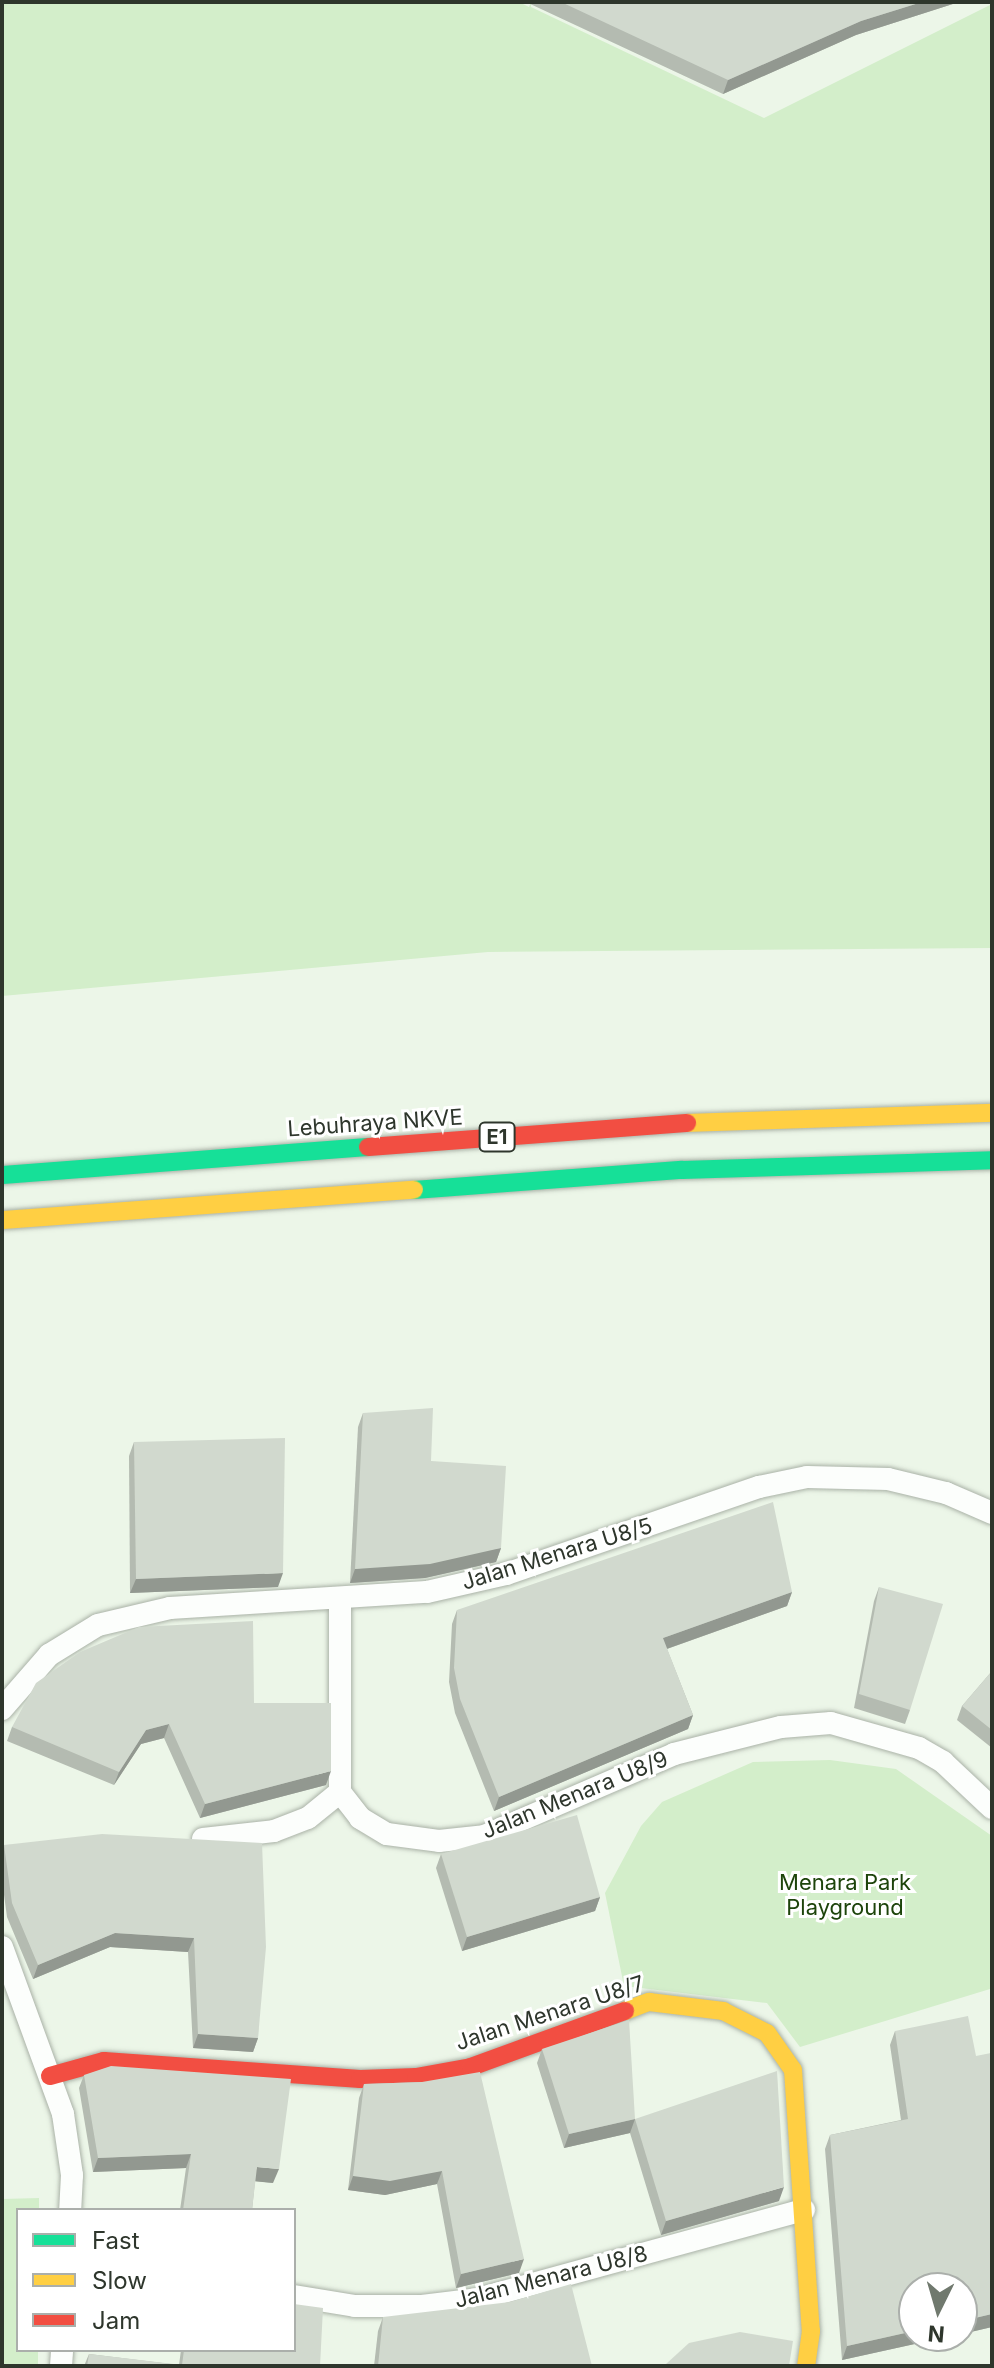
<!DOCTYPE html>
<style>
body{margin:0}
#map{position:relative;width:994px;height:2368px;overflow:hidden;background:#ecf6e8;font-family:Inter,sans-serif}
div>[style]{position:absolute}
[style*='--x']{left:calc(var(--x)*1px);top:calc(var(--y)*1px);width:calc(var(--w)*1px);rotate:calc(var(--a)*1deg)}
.green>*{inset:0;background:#d3eeca}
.roads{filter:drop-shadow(0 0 2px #aab2a7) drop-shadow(0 0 2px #aab2a7)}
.street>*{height:22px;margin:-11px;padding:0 11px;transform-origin:11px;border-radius:11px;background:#fcfefc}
.fast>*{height:18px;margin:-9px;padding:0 9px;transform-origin:9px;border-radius:9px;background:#16e098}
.slow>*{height:18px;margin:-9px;padding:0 9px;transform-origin:9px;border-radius:9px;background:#ffcf43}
.jam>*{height:18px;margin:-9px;padding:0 9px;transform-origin:9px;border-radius:9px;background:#f24e42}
.wall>*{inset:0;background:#b4bbb1}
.shaded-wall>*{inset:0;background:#929890}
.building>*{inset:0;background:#d1d9ce}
span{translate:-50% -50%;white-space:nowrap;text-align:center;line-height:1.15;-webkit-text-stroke:6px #fff;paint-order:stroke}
.shield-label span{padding:2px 6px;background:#fff;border:2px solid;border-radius:6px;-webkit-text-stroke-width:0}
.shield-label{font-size:20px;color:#2e362c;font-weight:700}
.street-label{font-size:22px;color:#2e362c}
.park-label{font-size:22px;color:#1d440b}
.frame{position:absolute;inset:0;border:4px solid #2e362c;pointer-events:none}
.legend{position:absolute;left:16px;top:2208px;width:280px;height:144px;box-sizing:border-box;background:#fff;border:2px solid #abafab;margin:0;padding:10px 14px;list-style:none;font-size:24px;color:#2e362c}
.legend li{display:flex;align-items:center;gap:16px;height:40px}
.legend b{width:40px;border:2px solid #abafab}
.north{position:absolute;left:898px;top:2272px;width:80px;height:80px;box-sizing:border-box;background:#fff;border:2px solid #abafab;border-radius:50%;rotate:185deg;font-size:22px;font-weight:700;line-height:32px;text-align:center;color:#2e362c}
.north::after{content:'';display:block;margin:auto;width:28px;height:36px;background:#70796e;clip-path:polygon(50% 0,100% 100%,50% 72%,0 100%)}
</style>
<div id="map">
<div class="green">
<div style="clip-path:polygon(2px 2px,519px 2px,529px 7px,531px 2px,531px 7px,764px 118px,992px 4px,992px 948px,488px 952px,2px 996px)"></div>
<div style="clip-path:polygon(830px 1760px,896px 1769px,992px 1836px,990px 1989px,800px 2047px,767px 2003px,624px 1986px,605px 1893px,641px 1826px,662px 1802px,753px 1762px)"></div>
<div style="clip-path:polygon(39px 2198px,39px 2210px,18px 2210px,18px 2350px,38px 2350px,38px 2366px,2px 2366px,2px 2199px)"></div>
</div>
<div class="roads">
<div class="street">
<div style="--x:340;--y:1599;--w:193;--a:90"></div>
<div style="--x:340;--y:1792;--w:33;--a:52"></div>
<div style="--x:360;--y:1818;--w:31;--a:31"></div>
<div style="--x:387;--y:1834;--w:52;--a:7.7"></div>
<div style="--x:439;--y:1841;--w:45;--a:-6.3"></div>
<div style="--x:484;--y:1836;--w:207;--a:-23.3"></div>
<div style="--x:674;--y:1754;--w:110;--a:-14.2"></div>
<div style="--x:781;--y:1727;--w:50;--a:-4.6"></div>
<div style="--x:831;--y:1723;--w:91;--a:15.9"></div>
<div style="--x:919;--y:1748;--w:28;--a:30"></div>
<div style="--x:943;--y:1762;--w:67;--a:43.2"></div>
<div style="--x:2;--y:1709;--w:72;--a:-49"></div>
<div style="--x:49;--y:1655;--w:57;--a:-31.5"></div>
<div style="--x:98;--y:1625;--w:74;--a:-13.3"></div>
<div style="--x:170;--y:1608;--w:257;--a:-3.6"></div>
<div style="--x:427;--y:1592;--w:81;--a:-12.8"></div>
<div style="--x:506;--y:1574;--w:268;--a:-19"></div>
<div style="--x:759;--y:1487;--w:49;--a:-11.8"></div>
<div style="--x:807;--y:1477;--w:81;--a:1.4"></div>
<div style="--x:888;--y:1479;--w:60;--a:13.6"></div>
<div style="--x:946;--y:1493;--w:50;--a:23.5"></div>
<div style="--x:203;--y:1839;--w:71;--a:-6.4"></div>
<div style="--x:274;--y:1831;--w:36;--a:-21"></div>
<div style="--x:308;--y:1818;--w:41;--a:-39.1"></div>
<div style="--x:2;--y:1947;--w:178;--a:69.9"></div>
<div style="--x:63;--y:2114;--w:62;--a:81.6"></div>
<div style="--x:72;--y:2175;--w:35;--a:93"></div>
<div style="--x:294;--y:2296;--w:62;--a:9.3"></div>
<div style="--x:355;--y:2306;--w:67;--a:0"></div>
<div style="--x:422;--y:2306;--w:56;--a:-7.1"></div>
<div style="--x:478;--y:2299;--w:338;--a:-15.3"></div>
<div style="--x:61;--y:2366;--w:16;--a:-86"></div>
</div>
<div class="fast">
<div style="--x:2;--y:1175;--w:367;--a:-4.4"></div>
<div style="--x:414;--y:1190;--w:269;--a:-4.3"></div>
<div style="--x:682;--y:1170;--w:310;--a:-1.8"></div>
</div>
<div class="slow">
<div style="--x:687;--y:1123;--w:305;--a:-1.9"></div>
<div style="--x:2;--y:1220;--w:413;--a:-4.2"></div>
<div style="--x:625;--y:2011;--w:26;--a:-21"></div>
<div style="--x:649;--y:2002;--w:75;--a:6.9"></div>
<div style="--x:723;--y:2011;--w:49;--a:26.6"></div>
<div style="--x:767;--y:2033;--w:45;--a:54.9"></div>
<div style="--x:793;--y:2070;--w:262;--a:86.1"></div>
<div style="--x:811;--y:2331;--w:35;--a:98"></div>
</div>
<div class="jam">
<div style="--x:368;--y:1147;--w:320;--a:-4.3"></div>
<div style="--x:50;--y:2076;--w:56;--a:-15.5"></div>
<div style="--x:104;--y:2061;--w:257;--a:4"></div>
<div style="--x:360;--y:2079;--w:56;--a:-2"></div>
<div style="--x:416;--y:2077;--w:56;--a:-10.3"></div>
<div style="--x:471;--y:2067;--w:164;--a:-20"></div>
</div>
</div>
<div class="wall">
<div style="clip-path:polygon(526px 2px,959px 2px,856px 35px,723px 94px)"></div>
<div style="clip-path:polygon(363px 1413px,431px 1461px,501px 1548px,496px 1562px,425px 1578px,350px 1583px,358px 1427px)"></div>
<div style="clip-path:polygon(134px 1442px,278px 1587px,130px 1593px,129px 1456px)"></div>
<div style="clip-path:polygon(879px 1587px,910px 1710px,905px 1724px,854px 1708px,874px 1601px)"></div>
<div style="clip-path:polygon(792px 1592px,787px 1606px,667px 1649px,693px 1715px,688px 1729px,494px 1811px,455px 1713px,449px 1682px,452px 1624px,457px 1610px)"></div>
<div style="clip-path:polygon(992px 1671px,992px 1748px,957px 1720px,962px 1706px)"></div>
<div style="clip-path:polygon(254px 1703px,326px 1785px,200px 1818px,164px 1738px,141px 1744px,114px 1785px,7px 1741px,12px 1727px)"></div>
<div style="clip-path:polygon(262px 1843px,258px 2038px,253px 2052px,193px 2048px,188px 1952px,110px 1947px,33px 1979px,7px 1917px,2px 1880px,2px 1851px,4px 1845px)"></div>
<div style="clip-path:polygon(441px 1854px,600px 1897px,595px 1911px,462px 1951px,436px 1868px)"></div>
<div style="clip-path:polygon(895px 2031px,976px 2056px,992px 2058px,992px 2327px,962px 2334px,962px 2288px,914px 2336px,951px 2336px,842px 2360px,825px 2149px,830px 2135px,901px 2120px,890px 2045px)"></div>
<div style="clip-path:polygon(542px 2049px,635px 2119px,779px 2201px,661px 2235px,630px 2133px,564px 2148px,537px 2063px)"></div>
<div style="clip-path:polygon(84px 2075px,273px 2183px,255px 2181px,252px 2210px,180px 2210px,186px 2168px,93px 2172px,79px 2088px)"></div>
<div style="clip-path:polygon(422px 2082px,519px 2273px,456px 2288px,437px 2184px,385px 2195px,348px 2190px,359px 2098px,364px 2084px)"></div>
<div style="clip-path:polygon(383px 2317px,592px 2366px,374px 2366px,378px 2331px)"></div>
<div style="clip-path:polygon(181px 2350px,294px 2350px,320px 2366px,84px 2366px,89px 2354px,179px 2365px)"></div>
</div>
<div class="shaded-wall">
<div style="clip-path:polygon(922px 2px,959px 2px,856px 35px,723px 94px,728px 80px,861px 21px)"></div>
<div style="clip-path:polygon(501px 1548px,496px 1562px,425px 1578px,350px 1583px,355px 1569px)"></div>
<div style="clip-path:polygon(283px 1573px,278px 1587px,130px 1593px,136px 1579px)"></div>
<div style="clip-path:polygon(792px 1592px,787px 1606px,658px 1652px,663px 1638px)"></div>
<div style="clip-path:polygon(693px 1715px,688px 1729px,494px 1811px,499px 1797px)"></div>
<div style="clip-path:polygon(169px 1724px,164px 1738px,141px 1744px,114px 1785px,119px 1772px,146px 1730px)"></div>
<div style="clip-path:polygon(331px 1771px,326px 1785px,200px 1818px,205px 1804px)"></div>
<div style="clip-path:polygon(600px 1897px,595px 1911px,462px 1951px,467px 1937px)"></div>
<div style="clip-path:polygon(115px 1933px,194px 1938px,188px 1952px,110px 1947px,33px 1979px,38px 1965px)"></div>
<div style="clip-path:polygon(198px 2034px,258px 2038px,253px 2052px,193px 2048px)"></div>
<div style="clip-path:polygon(635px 2119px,630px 2133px,564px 2148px,569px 2134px)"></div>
<div style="clip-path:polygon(191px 2154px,186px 2168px,93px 2172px,98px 2158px)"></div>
<div style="clip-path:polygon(257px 2167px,279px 2169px,273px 2183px,252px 2181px)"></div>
<div style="clip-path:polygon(442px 2171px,437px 2184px,385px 2195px,348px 2190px,353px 2176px)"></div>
<div style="clip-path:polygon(784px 2187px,779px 2201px,661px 2235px,666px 2221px)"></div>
<div style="clip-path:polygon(524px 2259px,519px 2273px,456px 2288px,461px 2274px)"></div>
<div style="clip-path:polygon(992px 2314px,992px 2327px,962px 2334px,962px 2321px)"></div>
<div style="clip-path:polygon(914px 2331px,914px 2336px,951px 2336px,842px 2360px,847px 2346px)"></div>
</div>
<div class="building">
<div style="clip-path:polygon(561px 2px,922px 2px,861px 21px,728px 80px)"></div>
<div style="clip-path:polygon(433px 1408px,431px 1461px,506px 1466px,501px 1548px,430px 1564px,355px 1569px,363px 1413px)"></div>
<div style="clip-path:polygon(285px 1438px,283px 1573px,136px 1579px,134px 1442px)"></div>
<div style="clip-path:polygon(773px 1502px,792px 1592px,663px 1638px,693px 1715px,499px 1797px,460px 1699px,454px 1668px,457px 1610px)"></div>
<div style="clip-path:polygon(879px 1587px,943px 1604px,910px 1710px,859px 1694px)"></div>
<div style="clip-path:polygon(253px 1621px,254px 1703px,331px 1703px,331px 1771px,205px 1804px,169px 1724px,146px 1730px,119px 1772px,12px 1727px,36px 1683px,80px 1652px,139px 1627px)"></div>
<div style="clip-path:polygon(992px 1671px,992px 1730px,962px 1706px)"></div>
<div style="clip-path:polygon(577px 1815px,600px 1897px,467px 1937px,441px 1854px)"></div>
<div style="clip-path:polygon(102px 1834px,262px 1843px,266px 1947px,258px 2038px,198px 2034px,194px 1938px,115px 1933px,38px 1965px,12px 1903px,4px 1845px)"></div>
<div style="clip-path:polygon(968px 2016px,976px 2056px,991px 2053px,992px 2058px,992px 2314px,962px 2321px,962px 2288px,914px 2288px,914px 2331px,847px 2346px,830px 2135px,908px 2119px,895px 2031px)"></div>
<div style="clip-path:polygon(629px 2020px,635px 2119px,569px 2134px,542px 2049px)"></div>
<div style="clip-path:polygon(111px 2066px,291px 2079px,279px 2169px,257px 2167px,252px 2210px,183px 2210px,191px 2154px,98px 2158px,84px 2075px)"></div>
<div style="clip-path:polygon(777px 2071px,784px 2187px,666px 2221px,635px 2119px)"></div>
<div style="clip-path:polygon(480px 2072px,524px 2259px,461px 2274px,442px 2171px,390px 2181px,353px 2176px,364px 2084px,422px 2082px)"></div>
<div style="clip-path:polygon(571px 2284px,592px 2366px,378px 2366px,383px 2317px,510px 2302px)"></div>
<div style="clip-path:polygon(294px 2304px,323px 2308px,320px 2366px,87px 2366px,89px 2354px,182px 2365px,184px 2350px,294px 2350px)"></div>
<div style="clip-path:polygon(740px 2332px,793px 2341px,789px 2366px,669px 2366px,666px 2364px,689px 2343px)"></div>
</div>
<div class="shield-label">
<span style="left:497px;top:1137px">E1</span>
</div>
<div class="street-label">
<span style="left:375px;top:1123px;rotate:-4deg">Lebuhraya NKVE</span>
<span style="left:557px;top:1554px;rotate:-17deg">Jalan Menara U8/5</span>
<span style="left:575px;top:1795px;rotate:-22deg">Jalan Menara U8/9</span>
<span style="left:550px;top:2013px;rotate:-18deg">Jalan Menara U8/7</span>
<span style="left:551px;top:2277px;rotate:-14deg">Jalan Menara U8/8</span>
</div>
<div class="park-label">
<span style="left:845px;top:1895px">Menara Park<br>Playground</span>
</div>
<div class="frame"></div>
<ul class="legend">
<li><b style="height:10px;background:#16e098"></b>Fast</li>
<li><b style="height:10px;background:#ffcf43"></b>Slow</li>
<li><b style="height:10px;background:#f24e42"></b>Jam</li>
</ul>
<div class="north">N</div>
</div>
